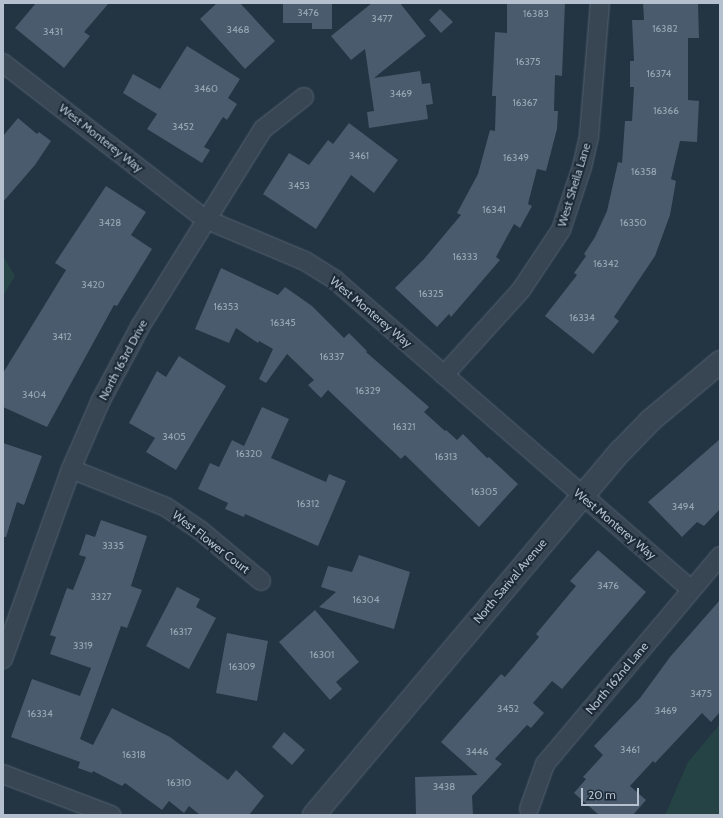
<!DOCTYPE html>
<style>
body{margin:0}
#map{position:relative;width:723px;height:818px;overflow:hidden;background:#233443;font-family:Cabin,sans-serif}
div>[style]{position:absolute}
[style*='--x']{left:calc(var(--x)*1px);top:calc(var(--y)*1px);width:calc(var(--w)*1px);rotate:calc(var(--a)*1deg)}
.green>*{inset:0;background:#254344}
.building>*{inset:0;background:#495b6c}
.roads{filter:drop-shadow(0 0 1px #556370) drop-shadow(0 0 1px #556370)}
.minor>*{height:18px;margin:-9px;padding:0 9px;transform-origin:9px;border-radius:9px;background:#384552}
.tertiary>*{height:22px;margin:-11px;padding:0 11px;transform-origin:11px;border-radius:11px;background:#384552}
span{translate:-50% -50%;white-space:nowrap;text-align:center;line-height:1.15;-webkit-text-stroke:4px #1c2a38;paint-order:stroke}
.number-label{font-size:10px;color:#99a7b5}
.number-label span{-webkit-text-stroke-width:0}
.street-label{font-size:12px;color:#b4c0cd}
.frame{position:absolute;inset:0;border:4px solid #b4c0cd;pointer-events:none}
.scale{position:absolute;left:581px;top:788px;width:58px;height:18px;box-sizing:border-box;border:2px solid #b4c0cd;border-top:0;padding-left:5px;font-size:12px;line-height:14px;white-space:nowrap;color:#b4c0cd;-webkit-text-stroke:3px #1c2a38;paint-order:stroke}
</style>
<div id="map">
<div class="green">
<div style="clip-path:polygon(3px 256px,15px 276px,3px 296px)"></div>
<div style="clip-path:polygon(720px 724px,720px 815px,665px 815px,688px 762px)"></div>
</div>
<div class="building">
<div style="clip-path:polygon(36px 3px,109px 3px,84px 32px,90px 36px,64px 68px,15px 28px)"></div>
<div style="clip-path:polygon(217px 3px,240px 3px,275px 41px,245px 69px,200px 19px)"></div>
<div style="clip-path:polygon(283px 3px,332px 3px,332px 29px,312px 29px,312px 23px,283px 23px)"></div>
<div style="clip-path:polygon(372px 3px,400px 3px,426px 36px,374px 78px,420px 71px,422px 84px,430px 83px,433px 104px,426px 105px,428px 119px,369px 128px,367px 112px,374px 111px,365px 49px,351px 60px,331px 36px)"></div>
<div style="clip-path:polygon(507px 3px,565px 3px,562px 76px,555px 75px,554px 111px,558px 111px,557px 129px,546px 171px,537px 169px,528px 204px,532px 206px,520px 228px,514px 224px,496px 257px,500px 260px,451px 317px,449px 314px,437px 327px,395px 288px,424px 259px,461px 215px,457px 213px,478px 174px,490px 130px,495px 131px,496px 96px,492px 96px,495px 32px,507px 33px)"></div>
<div style="clip-path:polygon(643px 3px,698px 3px,699px 38px,688px 38px,688px 100px,699px 101px,697px 142px,680px 141px,671px 179px,676px 181px,670px 215px,655px 256px,614px 317px,619px 321px,593px 354px,545px 316px,577px 275px,574px 273px,586px 256px,584px 254px,595px 237px,607px 211px,618px 162px,622px 163px,625px 121px,632px 121px,634px 87px,630px 87px,630px 61px,634px 61px,632px 20px,644px 20px)"></div>
<div style="clip-path:polygon(440px 9px,453px 22px,441px 33px,429px 20px)"></div>
<div style="clip-path:polygon(187px 46px,240px 79px,228px 98px,237px 104px,227px 120px,223px 117px,204px 147px,210px 150px,202px 163px,147px 129px,157px 114px,123px 93px,133px 74px,160px 89px)"></div>
<div style="clip-path:polygon(18px 118px,37px 134px,39px 132px,51px 141px,35px 165px,3px 202px,3px 136px)"></div>
<div style="clip-path:polygon(349px 123px,398px 160px,374px 193px,351px 175px,316px 229px,263px 194px,289px 153px,309px 165px,328px 140px,333px 144px)"></div>
<div style="clip-path:polygon(106px 186px,146px 212px,131px 235px,152px 249px,117px 306px,114px 305px,47px 427px,3px 407px,3px 373px,66px 270px,55px 263px)"></div>
<div style="clip-path:polygon(221px 268px,278px 295px,285px 287px,312px 306px,344px 338px,349px 333px,367px 351px,366px 352px,429px 407px,424px 412px,445px 431px,446px 430px,457px 440px,463px 434px,487px 458px,489px 457px,518px 484px,479px 527px,405px 455px,401px 459px,328px 390px,321px 398px,308px 385px,314px 380px,287px 354px,266px 383px,259px 379px,273px 349px,259px 341px,258px 343px,236px 328px,229px 343px,195px 329px)"></div>
<div style="clip-path:polygon(179px 356px,226px 386px,176px 470px,146px 452px,155px 438px,129px 423px,157px 371px,166px 377px)"></div>
<div style="clip-path:polygon(262px 407px,289px 419px,271px 458px,326px 482px,329px 474px,346px 481px,318px 546px,245px 514px,244px 517px,225px 509px,228px 503px,198px 489px,210px 463px,219px 467px,232px 440px,244px 446px)"></div>
<div style="clip-path:polygon(720px 439px,720px 509px,704px 526px,697px 522px,682px 537px,648px 502px)"></div>
<div style="clip-path:polygon(3px 443px,42px 456px,24px 505px,17px 502px,6px 537px,3px 537px)"></div>
<div style="clip-path:polygon(101px 520px,147px 536px,131px 586px,142px 590px,127px 628px,121px 626px,80px 739px,93px 745px,112px 708px,170px 737px,228px 780px,236px 770px,264px 796px,249px 815px,200px 815px,189px 806px,184px 813px,169px 801px,162px 810px,125px 783px,122px 786px,93px 771px,92px 773px,78px 768px,80px 762px,11px 737px,32px 679px,80px 696px,91px 668px,50px 654px,56px 637px,50px 635px,67px 588px,73px 590px,86px 557px,79px 555px,86px 534px,95px 537px)"></div>
<div style="clip-path:polygon(598px 550px,646px 592px,562px 689px,552px 681px,533px 703px,544px 713px,531px 728px,527px 725px,495px 759px,502px 764px,472px 796px,473px 815px,416px 815px,415px 777px,478px 775px,441px 742px,501px 674px,505px 677px,539px 637px,536px 634px,576px 586px,570px 581px)"></div>
<div style="clip-path:polygon(359px 555px,410px 572px,394px 629px,319px 607px,336px 592px,321px 587px,328px 566px,352px 572px)"></div>
<div style="clip-path:polygon(177px 587px,200px 599px,196px 607px,216px 618px,189px 669px,146px 646px)"></div>
<div style="clip-path:polygon(720px 600px,720px 712px,711px 722px,702px 713px,655px 763px,653px 761px,630px 786px,646px 800px,633px 815px,599px 815px,574px 793px,586px 779px,583px 777px,603px 755px,594px 746px,640px 698px,670px 657px)"></div>
<div style="clip-path:polygon(315px 610px,359px 662px,336px 682px,342px 689px,330px 700px,279px 642px)"></div>
<div style="clip-path:polygon(227px 633px,268px 641px,257px 701px,216px 693px)"></div>
<div style="clip-path:polygon(284px 732px,305px 750px,292px 765px,272px 747px)"></div>
</div>
<div class="roads">
<div class="minor">
<div style="--x:3;--y:63;--w:255;--a:37.7"></div>
<div style="--x:205;--y:219;--w:108;--a:22.8"></div>
<div style="--x:305;--y:261;--w:36;--a:32"></div>
<div style="--x:335;--y:280;--w:471;--a:41"></div>
<div style="--x:444;--y:375;--w:115;--a:-47.8"></div>
<div style="--x:521;--y:290;--w:72;--a:-56.3"></div>
<div style="--x:561;--y:230;--w:66;--a:-71.6"></div>
<div style="--x:582;--y:167;--w:32;--a:-77"></div>
<div style="--x:589;--y:136;--w:133;--a:-85.3"></div>
<div style="--x:71;--y:469;--w:102;--a:21.8"></div>
<div style="--x:166;--y:507;--w:42;--a:34.4"></div>
<div style="--x:201;--y:531;--w:78;--a:39.8"></div>
<div style="--x:3;--y:659;--w:202;--a:-70.3"></div>
<div style="--x:71;--y:469;--w:75;--a:-66.5"></div>
<div style="--x:101;--y:400;--w:85;--a:-61.9"></div>
<div style="--x:141;--y:325;--w:231;--a:-58.1"></div>
<div style="--x:263;--y:129;--w:52;--a:-38"></div>
<div style="--x:3;--y:774;--w:116;--a:20.8"></div>
<div style="--x:529;--y:809;--w:48;--a:-70.4"></div>
<div style="--x:545;--y:764;--w:272;--a:-49.9"></div>
</div>
<div class="tertiary">
<div style="--x:314;--y:815;--w:476;--a:-49.9"></div>
<div style="--x:621;--y:451;--w:43;--a:-45.9"></div>
<div style="--x:651;--y:420;--w:90;--a:-40"></div>
</div>
</div>
<div class="number-label">
<span style="left:308px;top:13px">3476</span>
<span style="left:536px;top:14px">16383</span>
<span style="left:382px;top:19px">3477</span>
<span style="left:665px;top:29px">16382</span>
<span style="left:238px;top:30px">3468</span>
<span style="left:53px;top:32px">3431</span>
<span style="left:528px;top:62px">16375</span>
<span style="left:659px;top:74px">16374</span>
<span style="left:206px;top:89px">3460</span>
<span style="left:401px;top:94px">3469</span>
<span style="left:525px;top:103px">16367</span>
<span style="left:666px;top:111px">16366</span>
<span style="left:183px;top:127px">3452</span>
<span style="left:359px;top:156px">3461</span>
<span style="left:516px;top:158px">16349</span>
<span style="left:644px;top:172px">16358</span>
<span style="left:299px;top:186px">3453</span>
<span style="left:494px;top:210px">16341</span>
<span style="left:110px;top:223px">3428</span>
<span style="left:633px;top:223px">16350</span>
<span style="left:465px;top:257px">16333</span>
<span style="left:606px;top:264px">16342</span>
<span style="left:93px;top:285px">3420</span>
<span style="left:431px;top:294px">16325</span>
<span style="left:226px;top:307px">16353</span>
<span style="left:582px;top:318px">16334</span>
<span style="left:283px;top:323px">16345</span>
<span style="left:62px;top:337px">3412</span>
<span style="left:332px;top:357px">16337</span>
<span style="left:368px;top:391px">16329</span>
<span style="left:34px;top:395px">3404</span>
<span style="left:404px;top:427px">16321</span>
<span style="left:174px;top:437px">3405</span>
<span style="left:249px;top:454px">16320</span>
<span style="left:446px;top:457px">16313</span>
<span style="left:484px;top:492px">16305</span>
<span style="left:308px;top:504px">16312</span>
<span style="left:683px;top:507px">3494</span>
<span style="left:113px;top:546px">3335</span>
<span style="left:608px;top:586px">3476</span>
<span style="left:101px;top:597px">3327</span>
<span style="left:366px;top:600px">16304</span>
<span style="left:181px;top:632px">16317</span>
<span style="left:83px;top:646px">3319</span>
<span style="left:322px;top:655px">16301</span>
<span style="left:242px;top:667px">16309</span>
<span style="left:701px;top:694px">3475</span>
<span style="left:508px;top:709px">3452</span>
<span style="left:666px;top:711px">3469</span>
<span style="left:40px;top:714px">16334</span>
<span style="left:630px;top:750px">3461</span>
<span style="left:477px;top:752px">3446</span>
<span style="left:134px;top:755px">16318</span>
<span style="left:179px;top:783px">16310</span>
<span style="left:444px;top:787px">3438</span>
</div>
<div class="street-label">
<span style="left:101px;top:138px;rotate:38deg">West Monterey Way</span>
<span style="left:574px;top:185px;rotate:-73deg">West Sheila Lane</span>
<span style="left:371px;top:312px;rotate:40deg">West Monterey Way</span>
<span style="left:123px;top:360px;rotate:-62deg">North 163rd Drive</span>
<span style="left:615px;top:524px;rotate:40deg">West Monterey Way</span>
<span style="left:211px;top:542px;rotate:38deg">West Flower Court</span>
<span style="left:510px;top:581px;rotate:-50deg">North Sarival Avenue</span>
<span style="left:617px;top:678px;rotate:-50deg">North 162nd Lane</span>
</div>
<div class="frame"></div>
<div class="scale">20 m</div>
</div>
